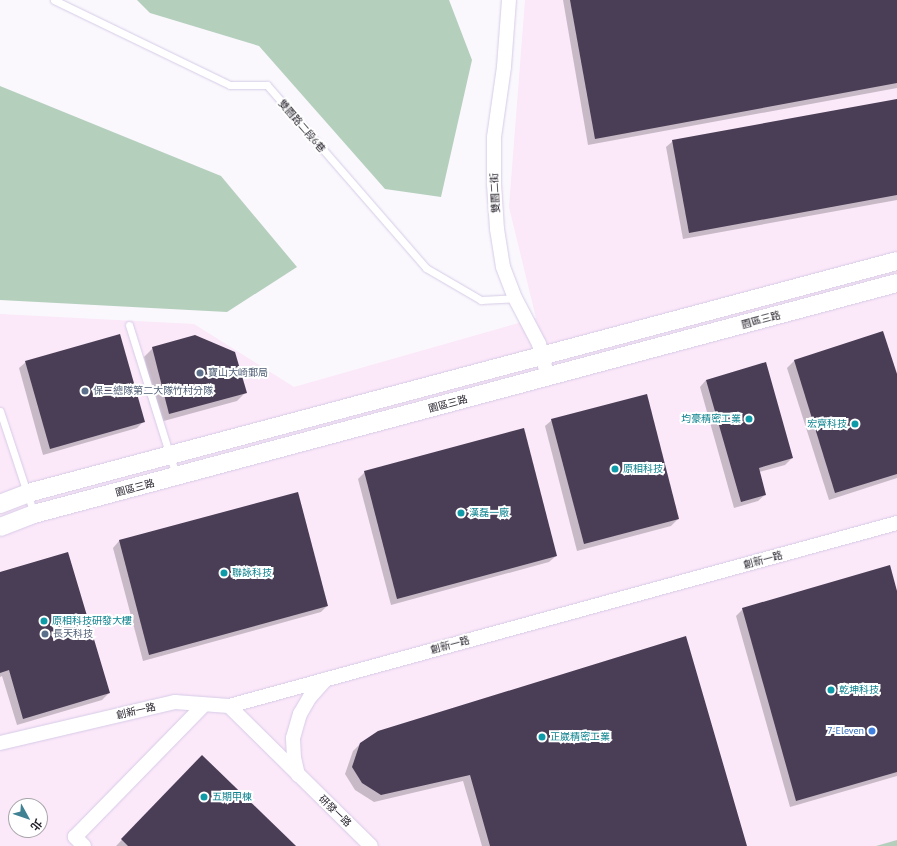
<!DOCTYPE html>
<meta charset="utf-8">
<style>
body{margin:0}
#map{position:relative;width:897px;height:846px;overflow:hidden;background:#faf8fd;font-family:"PT Sans","Noto Sans TC",sans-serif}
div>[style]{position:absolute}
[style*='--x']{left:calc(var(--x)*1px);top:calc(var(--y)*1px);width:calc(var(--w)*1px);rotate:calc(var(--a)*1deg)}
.industrial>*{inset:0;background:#fbe8f9}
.green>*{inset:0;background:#b5cfbd}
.shadow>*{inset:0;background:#0003}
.building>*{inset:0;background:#493e55}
.roads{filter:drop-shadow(0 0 1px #d6cbe7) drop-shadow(0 0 1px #d6cbe7)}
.service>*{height:7px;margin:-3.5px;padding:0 3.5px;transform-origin:3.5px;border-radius:3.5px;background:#fff}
.minor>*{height:14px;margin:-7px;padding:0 7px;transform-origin:7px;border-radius:7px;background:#fff}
.tertiary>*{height:18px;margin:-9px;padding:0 9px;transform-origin:9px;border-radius:9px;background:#fff}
.dots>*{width:11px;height:11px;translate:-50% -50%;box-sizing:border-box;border:2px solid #fff;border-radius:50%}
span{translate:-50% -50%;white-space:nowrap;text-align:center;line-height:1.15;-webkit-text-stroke:4px #fff;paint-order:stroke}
.street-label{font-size:10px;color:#24202a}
.service-label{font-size:10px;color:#4e5e75}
.left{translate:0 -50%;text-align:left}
.culture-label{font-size:10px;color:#0d838f}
.right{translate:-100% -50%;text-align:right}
.shop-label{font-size:10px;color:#366cbe}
.north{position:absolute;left:8px;top:798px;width:40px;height:40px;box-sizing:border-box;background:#fff;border:1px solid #a7a6aa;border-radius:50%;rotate:130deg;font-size:11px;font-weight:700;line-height:16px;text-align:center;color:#24202a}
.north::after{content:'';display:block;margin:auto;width:14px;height:18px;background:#408294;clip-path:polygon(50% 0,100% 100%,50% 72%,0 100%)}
</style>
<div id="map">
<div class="industrial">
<div style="clip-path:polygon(evenodd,525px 0,897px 0,897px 846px,0 846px,0 314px,194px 324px,294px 387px,536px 318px,509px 207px,525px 0,16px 806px,40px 806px,40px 830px,16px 830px,16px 806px)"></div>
</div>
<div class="green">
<div style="clip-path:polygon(137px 0,449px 0,472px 60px,441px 197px,385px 189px,259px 46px,150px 13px)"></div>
<div style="clip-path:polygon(0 86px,221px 176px,297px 267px,227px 312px,0 300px)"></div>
<div style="clip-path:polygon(897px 840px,897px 846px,876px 846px)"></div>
</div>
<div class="shadow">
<div style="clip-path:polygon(563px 0,897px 0,897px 88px,588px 145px)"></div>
<div style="clip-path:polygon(897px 100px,897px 200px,683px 239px,666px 147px,673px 141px)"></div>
<div style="clip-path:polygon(883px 333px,897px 378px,897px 478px,829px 500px,787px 368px,794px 361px)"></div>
<div style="clip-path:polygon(153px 348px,246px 392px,237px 401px,160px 422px,144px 357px)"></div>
<div style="clip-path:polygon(26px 362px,144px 421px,137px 428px,43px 455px,19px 368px)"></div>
<div style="clip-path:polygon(706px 380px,792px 458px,785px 465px,759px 472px,765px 495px,758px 501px,734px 508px,700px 387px)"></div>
<div style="clip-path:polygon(552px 420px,678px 519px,671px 526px,577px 551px,545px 426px)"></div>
<div style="clip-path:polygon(365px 472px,556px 556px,549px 562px,391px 605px,358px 479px)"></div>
<div style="clip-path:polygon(119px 541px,327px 606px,321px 612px,143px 661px,113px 548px)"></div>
<div style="clip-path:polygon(0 573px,109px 693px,102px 700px,17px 725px,2px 676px,0 677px)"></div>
<div style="clip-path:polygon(897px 594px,897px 776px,790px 807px,736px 616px,743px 609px)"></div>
<div style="clip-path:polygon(360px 744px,746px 846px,482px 846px,463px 781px,374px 802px,355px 790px,345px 774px,353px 751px)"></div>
<div style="clip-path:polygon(202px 756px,295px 846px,116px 846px)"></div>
</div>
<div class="building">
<div style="clip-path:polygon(570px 0,897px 0,897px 83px,595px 139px)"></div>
<div style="clip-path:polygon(897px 99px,897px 195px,689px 233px,672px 140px)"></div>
<div style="clip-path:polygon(883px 331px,897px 374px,897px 474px,835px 493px,794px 360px)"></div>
<div style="clip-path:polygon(120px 334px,145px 422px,50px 449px,25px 361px)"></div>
<div style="clip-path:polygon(195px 335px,235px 352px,247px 393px,169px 414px,152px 347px)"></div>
<div style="clip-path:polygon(766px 362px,793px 458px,759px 468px,766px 495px,741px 502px,706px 380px)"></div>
<div style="clip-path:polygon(647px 394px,679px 519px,584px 544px,551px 419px)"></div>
<div style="clip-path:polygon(524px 428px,557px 556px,397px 599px,364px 471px)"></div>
<div style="clip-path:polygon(298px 492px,328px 606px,149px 655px,119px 540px)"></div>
<div style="clip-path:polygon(68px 552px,110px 693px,23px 719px,9px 670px,0 673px,0 572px)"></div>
<div style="clip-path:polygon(890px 565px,897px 591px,897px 772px,796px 801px,742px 608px)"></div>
<div style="clip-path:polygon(686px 636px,747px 846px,490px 846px,470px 775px,381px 795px,362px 783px,352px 767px,360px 743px,378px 731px)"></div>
<div style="clip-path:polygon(202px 755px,296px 846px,128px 846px,121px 839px)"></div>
</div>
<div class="roads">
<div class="service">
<div style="--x:54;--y:0;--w:195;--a:25.8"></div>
<div style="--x:230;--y:85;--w:37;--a:0"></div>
<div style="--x:267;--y:85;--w:242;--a:49"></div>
<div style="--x:426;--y:268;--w:64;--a:30.2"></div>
<div style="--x:481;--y:300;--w:34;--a:-3"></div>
<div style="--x:129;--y:325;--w:157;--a:72.6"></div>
<div style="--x:0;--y:411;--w:108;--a:71.7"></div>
</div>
<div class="minor">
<div style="--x:509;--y:0;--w:67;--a:94.3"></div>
<div style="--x:504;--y:67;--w:71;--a:98.1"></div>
<div style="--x:494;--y:137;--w:47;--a:90"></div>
<div style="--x:494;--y:184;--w:45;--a:86.2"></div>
<div style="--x:497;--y:229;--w:38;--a:81"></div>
<div style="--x:503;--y:267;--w:33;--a:69"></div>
<div style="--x:515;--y:298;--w:52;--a:62.4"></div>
<div style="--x:539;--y:344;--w:34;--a:75"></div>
<div style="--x:229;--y:706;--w:199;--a:44.6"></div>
<div style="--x:0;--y:743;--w:180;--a:-13.2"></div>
<div style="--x:175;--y:702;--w:54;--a:4.2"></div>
<div style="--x:229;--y:706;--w:693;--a:-15.32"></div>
<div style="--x:298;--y:775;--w:17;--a:-103"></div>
<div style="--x:294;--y:758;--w:20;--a:-93"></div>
<div style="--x:293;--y:738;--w:25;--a:-74"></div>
<div style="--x:300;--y:714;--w:20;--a:-60"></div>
<div style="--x:310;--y:697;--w:24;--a:-48"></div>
<div style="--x:84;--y:846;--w:13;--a:-135"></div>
<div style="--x:75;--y:837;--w:183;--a:-45.7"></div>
</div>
<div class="tertiary">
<div style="--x:0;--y:504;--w:30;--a:-21"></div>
<div style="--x:28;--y:493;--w:899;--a:-14.95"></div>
<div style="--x:0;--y:527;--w:36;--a:-21"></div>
<div style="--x:34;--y:514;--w:893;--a:-14.99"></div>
</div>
</div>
<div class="dots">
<div style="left:200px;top:373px;background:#5c6f8a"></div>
<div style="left:85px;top:391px;background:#5c6f8a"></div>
<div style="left:749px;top:419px;background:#0f9aa8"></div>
<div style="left:855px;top:424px;background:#0f9aa8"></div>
<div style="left:615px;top:469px;background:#0f9aa8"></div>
<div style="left:461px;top:513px;background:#0f9aa8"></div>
<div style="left:224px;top:573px;background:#0f9aa8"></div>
<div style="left:44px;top:621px;background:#0f9aa8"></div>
<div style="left:45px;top:634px;background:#5c6f8a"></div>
<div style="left:831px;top:690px;background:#0f9aa8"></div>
<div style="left:872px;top:731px;background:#3f7fe0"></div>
<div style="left:542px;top:737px;background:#0f9aa8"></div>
<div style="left:204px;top:797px;background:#0f9aa8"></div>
</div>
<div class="street-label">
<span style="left:302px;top:126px;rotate:49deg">雙園路二段6巷</span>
<span style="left:495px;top:193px;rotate:-93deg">雙園二街</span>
<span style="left:761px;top:320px;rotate:-15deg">園區三路</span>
<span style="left:448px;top:404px;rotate:-15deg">園區三路</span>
<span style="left:135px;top:488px;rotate:-15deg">園區三路</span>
<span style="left:763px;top:560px;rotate:-15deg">創新一路</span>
<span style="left:450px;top:645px;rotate:-15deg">創新一路</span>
<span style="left:136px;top:711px;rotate:-13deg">創新一路</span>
<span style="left:335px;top:811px;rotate:44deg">研發一路</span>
</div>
<div class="service-label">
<span class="left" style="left:208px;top:373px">寶山大崎郵局</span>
<span class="left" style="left:93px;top:391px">保二總隊第二大隊竹村分隊</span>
<span class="left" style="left:53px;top:634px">長天科技</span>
</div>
<div class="culture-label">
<span class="right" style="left:741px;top:419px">均豪精密工業</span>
<span class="right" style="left:847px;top:424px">宏齊科技</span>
<span class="left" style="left:623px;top:469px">原相科技</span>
<span class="left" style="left:469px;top:513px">漢磊一廠</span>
<span class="left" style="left:232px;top:573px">聯詠科技</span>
<span class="left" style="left:52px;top:621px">原相科技研發大樓</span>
<span class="left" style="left:839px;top:690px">乾坤科技</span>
<span class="left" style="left:550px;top:737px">正崴精密工業</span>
<span class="left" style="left:212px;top:797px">五期甲棟</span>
</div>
<div class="shop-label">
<span class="right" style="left:864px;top:731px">7-Eleven</span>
</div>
<div class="north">北</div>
</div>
